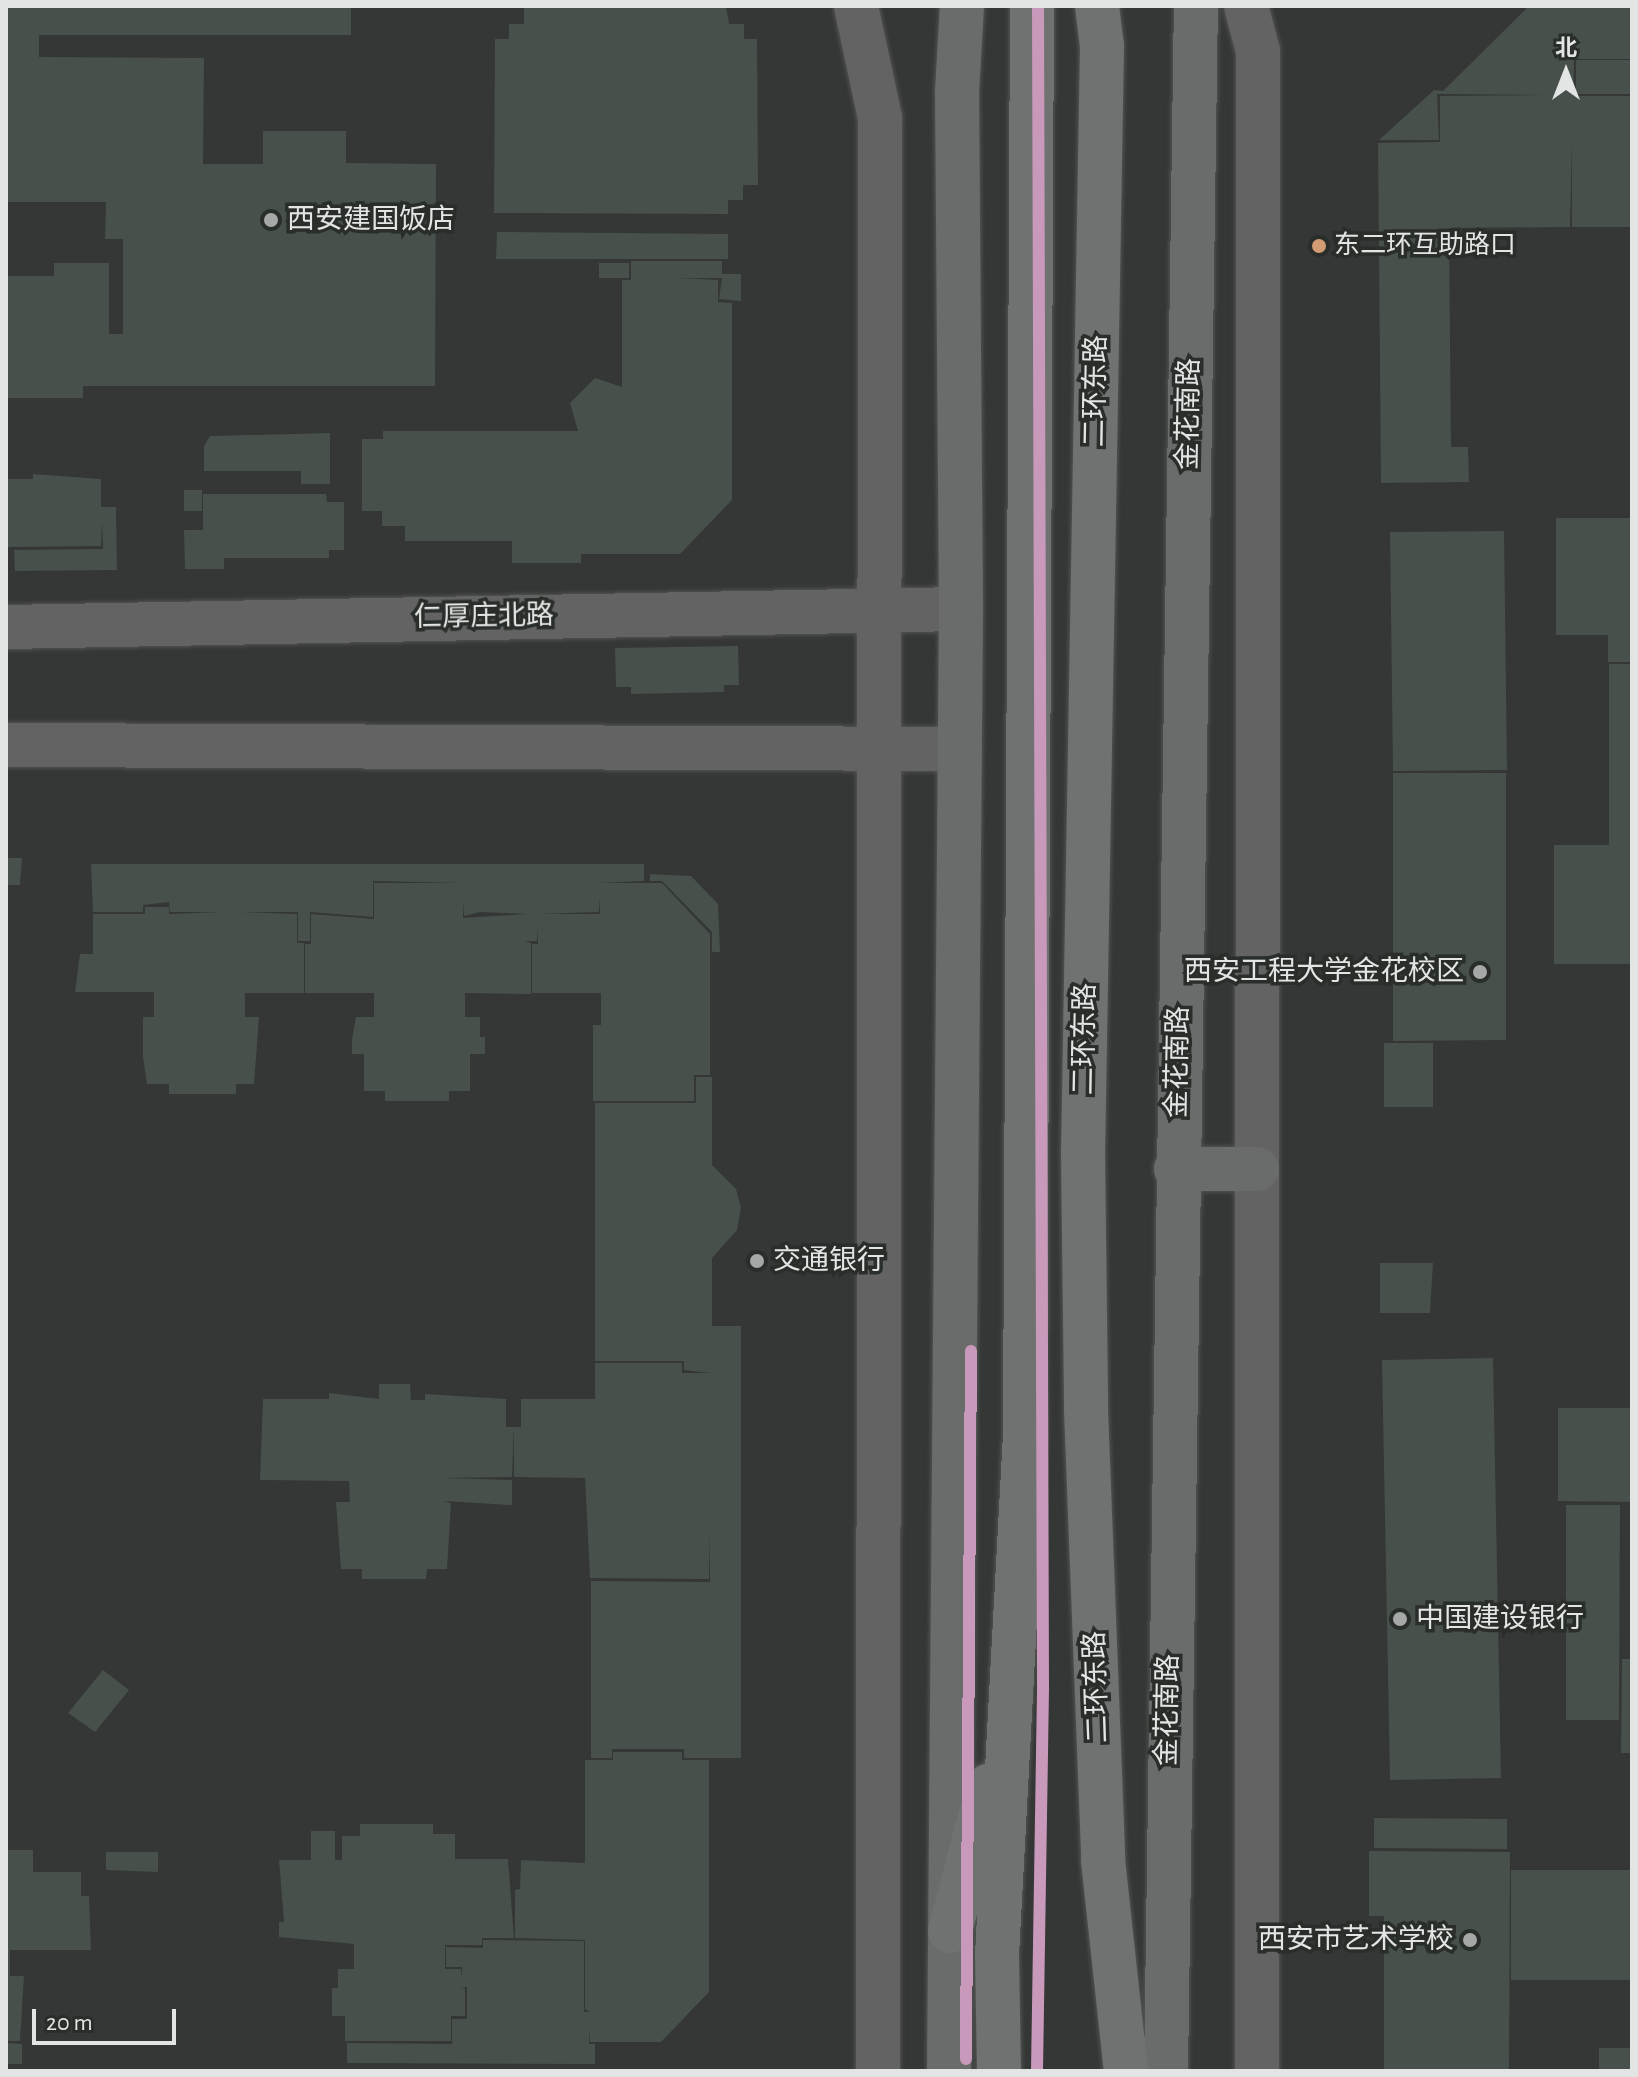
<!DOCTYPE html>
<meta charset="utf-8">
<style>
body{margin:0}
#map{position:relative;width:1638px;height:2077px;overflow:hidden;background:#343735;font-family:"Alegreya Sans","Noto Sans SC",sans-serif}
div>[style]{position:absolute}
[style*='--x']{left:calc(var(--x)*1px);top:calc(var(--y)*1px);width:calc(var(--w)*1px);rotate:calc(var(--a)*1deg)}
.building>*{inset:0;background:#47504a}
.roads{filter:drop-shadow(0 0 2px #515251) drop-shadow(0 0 2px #515251)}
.minor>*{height:44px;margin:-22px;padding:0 22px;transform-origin:22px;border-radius:22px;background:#636363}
.major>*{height:44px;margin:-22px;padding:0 22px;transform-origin:22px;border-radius:22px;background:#6a6c6b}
.highway>*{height:44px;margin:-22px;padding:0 22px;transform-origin:22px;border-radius:22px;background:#707271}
.metro-1>*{height:12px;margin:-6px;padding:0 6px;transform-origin:6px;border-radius:6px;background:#c999bb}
.dots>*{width:22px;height:22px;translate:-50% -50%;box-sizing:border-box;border:4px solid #292e2a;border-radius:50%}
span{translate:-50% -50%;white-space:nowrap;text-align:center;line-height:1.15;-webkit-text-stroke:7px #292e2a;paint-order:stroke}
.bus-label{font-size:26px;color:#e2e5e3}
.left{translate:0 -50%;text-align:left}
.poi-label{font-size:28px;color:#e2e5e3}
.right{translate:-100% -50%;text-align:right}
.street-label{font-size:28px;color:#e2e5e3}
.frame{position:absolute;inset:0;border:8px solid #e2e5e3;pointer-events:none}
.north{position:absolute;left:1526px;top:32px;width:80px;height:80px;-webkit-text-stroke:6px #292e2a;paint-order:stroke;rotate:0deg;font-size:22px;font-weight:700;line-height:32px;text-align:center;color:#e2e5e3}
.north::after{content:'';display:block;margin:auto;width:28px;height:36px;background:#e2e5e3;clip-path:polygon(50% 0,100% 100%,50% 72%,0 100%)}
.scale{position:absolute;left:32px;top:2009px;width:144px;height:36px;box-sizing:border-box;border:4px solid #e2e5e3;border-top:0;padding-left:10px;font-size:24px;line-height:28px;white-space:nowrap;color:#e2e5e3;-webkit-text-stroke:6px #292e2a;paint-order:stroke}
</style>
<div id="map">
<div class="building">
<div style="clip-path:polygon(6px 6px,351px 6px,351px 35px,39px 35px,39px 57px,204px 58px,203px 164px,263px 164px,263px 131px,346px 131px,346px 163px,436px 164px,435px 386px,83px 386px,83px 398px,6px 398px,6px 276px,54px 276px,54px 263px,109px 263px,109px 334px,123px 334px,123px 239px,105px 239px,106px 202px,6px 202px)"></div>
<div style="clip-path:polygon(524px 6px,726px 6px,729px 24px,744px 24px,744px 39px,757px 39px,758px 185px,743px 185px,743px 200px,728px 200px,728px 214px,494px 213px,495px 39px,509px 39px,509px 24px,524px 24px)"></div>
<div style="clip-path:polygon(1529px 6px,1632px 6px,1632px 59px,1574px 59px,1570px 227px,1449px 228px,1451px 447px,1468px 447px,1469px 482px,1381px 483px,1378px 143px,1440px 142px,1440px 96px,1545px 95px,1437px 94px,1439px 140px,1379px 140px,1434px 90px,1443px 91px)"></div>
<div style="clip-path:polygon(1576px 60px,1632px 60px,1632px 94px,1576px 94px)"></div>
<div style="clip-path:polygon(1572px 96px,1632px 96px,1632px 227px,1572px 227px)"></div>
<div style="clip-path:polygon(497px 232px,728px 234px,728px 259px,496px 259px)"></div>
<div style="clip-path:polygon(631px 261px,722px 261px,722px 274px,741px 274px,741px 301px,719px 299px,722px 278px,679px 278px,718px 280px,718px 302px,732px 303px,732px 500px,680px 554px,581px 554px,581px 563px,512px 563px,512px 541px,405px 541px,405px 526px,382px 526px,382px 511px,362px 511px,362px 439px,383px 439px,383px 431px,578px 431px,570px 403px,595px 378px,622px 387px,622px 280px,631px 280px)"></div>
<div style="clip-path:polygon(599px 263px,629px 263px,629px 278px,599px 278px)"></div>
<div style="clip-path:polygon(330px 433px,330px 484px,301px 484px,301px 471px,204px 471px,204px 446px,210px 436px)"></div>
<div style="clip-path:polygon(33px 474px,101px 479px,101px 507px,116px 507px,117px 570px,15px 571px,14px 550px,103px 549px,102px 523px,101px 546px,6px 547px,6px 479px,33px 479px)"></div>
<div style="clip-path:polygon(184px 490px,202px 490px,202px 511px,184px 511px)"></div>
<div style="clip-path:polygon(203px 494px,326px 494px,327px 502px,344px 502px,344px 550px,329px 550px,329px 558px,224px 558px,224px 569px,185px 569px,184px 530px,203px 530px)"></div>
<div style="clip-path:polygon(1556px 518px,1632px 518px,1632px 662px,1608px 662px,1608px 635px,1556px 635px)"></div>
<div style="clip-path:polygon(1504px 531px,1507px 770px,1393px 771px,1390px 532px)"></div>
<div style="clip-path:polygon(738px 646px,739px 685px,724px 685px,724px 692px,631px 694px,631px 687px,616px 687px,615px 648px)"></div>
<div style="clip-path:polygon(1609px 664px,1632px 664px,1632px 964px,1554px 964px,1554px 845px,1609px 845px)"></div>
<div style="clip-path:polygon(1393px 773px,1506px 773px,1506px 1040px,1393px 1041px)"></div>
<div style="clip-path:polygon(6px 858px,22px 858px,20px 885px,6px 885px)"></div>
<div style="clip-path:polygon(evenodd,91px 864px,644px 864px,644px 881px,599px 883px,662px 883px,710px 934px,710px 1075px,694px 1075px,694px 1101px,593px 1101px,593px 1025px,601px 1025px,601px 993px,532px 993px,532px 944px,538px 944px,537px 927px,537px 941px,525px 941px,531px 943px,531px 994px,465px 993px,465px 1017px,480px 1017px,480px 1037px,485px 1037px,485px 1054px,470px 1054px,470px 1091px,449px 1091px,449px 1101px,385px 1101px,385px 1091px,364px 1091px,364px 1054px,352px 1054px,352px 1039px,356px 1017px,374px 1017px,374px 993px,305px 993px,305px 944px,311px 944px,311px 914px,374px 919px,374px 883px,463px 883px,373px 881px,373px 917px,310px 912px,310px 941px,298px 941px,298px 912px,241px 912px,297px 914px,297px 943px,304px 943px,304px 993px,245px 993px,245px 1017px,259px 1017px,254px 1084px,236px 1084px,236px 1094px,169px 1094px,169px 1084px,147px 1084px,143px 1057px,143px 1017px,154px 1017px,154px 992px,75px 992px,80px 954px,93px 954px,93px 914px,145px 914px,145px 907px,169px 907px,169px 914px,222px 912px,170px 912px,169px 902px,143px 905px,143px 912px,93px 912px,91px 864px,600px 897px,600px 914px,538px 914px,599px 912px,600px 897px,91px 864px,463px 901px,464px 916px,480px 912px,526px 914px,463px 918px,463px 901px)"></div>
<div style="clip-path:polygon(650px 874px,691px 876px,718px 904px,720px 952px,712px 952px,712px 932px,662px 881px,650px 881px)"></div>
<div style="clip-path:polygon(1384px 1043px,1433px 1043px,1433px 1107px,1384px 1107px)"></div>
<div style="clip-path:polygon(696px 1077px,712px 1077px,712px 1165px,736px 1189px,741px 1208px,737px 1230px,712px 1258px,712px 1326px,741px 1326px,741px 1758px,684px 1758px,684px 1749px,612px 1749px,612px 1758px,591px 1758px,591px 1581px,710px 1582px,710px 1531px,709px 1579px,590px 1578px,585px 1478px,514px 1477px,514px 1427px,521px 1427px,521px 1399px,595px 1399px,595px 1363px,682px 1363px,682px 1373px,710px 1373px,684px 1370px,684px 1361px,595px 1361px,595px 1103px,696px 1103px)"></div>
<div style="clip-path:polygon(1380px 1263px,1433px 1263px,1430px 1313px,1380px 1313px)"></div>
<div style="clip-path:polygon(1493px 1358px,1501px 1778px,1390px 1780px,1382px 1360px)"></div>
<div style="clip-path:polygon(379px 1384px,410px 1384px,411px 1400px,425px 1400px,425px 1394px,506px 1399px,506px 1427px,514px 1427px,512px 1477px,444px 1478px,512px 1480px,512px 1505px,444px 1501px,451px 1503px,447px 1569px,427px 1569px,426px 1579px,362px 1579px,362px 1569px,341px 1569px,336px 1502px,350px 1502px,349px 1481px,260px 1480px,263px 1399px,329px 1399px,329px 1393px,379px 1399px)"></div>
<div style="clip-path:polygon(1558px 1408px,1632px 1408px,1632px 1502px,1558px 1501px)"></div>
<div style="clip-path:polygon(1566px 1505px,1620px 1505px,1619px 1720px,1566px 1720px)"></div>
<div style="clip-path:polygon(1622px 1659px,1632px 1659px,1632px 1753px,1621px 1753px)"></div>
<div style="clip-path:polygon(103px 1670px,129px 1690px,95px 1732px,68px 1713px)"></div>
<div style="clip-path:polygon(613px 1752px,682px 1752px,682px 1760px,709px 1760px,709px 1992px,661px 2042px,590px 2042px,589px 2029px,589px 2044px,595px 2044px,595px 2064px,347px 2063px,347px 2043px,452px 2044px,452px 2019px,467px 2019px,467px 1987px,461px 1987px,465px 1988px,465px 2016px,451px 2016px,451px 2041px,345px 2041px,345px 2016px,332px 2016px,332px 1988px,338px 1988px,338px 1969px,354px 1969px,354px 1944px,279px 1937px,279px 1922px,284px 1922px,279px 1860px,311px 1860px,311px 1831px,335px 1831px,335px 1860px,342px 1860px,342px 1836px,360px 1836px,360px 1824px,433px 1824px,433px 1834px,455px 1834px,455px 1859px,508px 1859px,514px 1938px,482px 1938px,482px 1945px,445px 1945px,445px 1969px,461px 1969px,462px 1979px,462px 1967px,446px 1967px,446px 1947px,483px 1948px,483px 1940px,584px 1941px,584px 2012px,590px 2012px,585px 2009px,585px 1940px,515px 1938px,515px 1890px,520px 1889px,521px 1860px,585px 1863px,585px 1760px,613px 1760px)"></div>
<div style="clip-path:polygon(1374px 1818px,1507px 1819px,1507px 1849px,1374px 1848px)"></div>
<div style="clip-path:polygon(6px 1850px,33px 1850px,33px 1872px,81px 1872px,81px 1896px,89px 1896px,91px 1950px,10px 1950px,10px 1976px,24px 1976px,20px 2041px,6px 2041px)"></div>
<div style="clip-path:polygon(1369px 1851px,1510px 1852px,1509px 2071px,1384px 2071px,1384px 1916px,1369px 1916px)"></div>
<div style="clip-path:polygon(106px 1852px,158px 1852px,158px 1872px,106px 1870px)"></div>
<div style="clip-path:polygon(1511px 1870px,1632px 1870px,1632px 1980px,1511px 1980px)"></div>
<div style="clip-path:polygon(6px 2043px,22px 2044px,22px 2064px,6px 2064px)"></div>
<div style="clip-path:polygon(1599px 2048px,1632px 2048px,1632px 2071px,1599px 2071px)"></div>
</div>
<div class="roads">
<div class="minor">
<div style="--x:856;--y:6;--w:115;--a:77.9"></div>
<div style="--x:880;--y:118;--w:1953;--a:90.06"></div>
<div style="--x:1246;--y:6;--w:47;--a:75.1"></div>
<div style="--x:1258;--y:51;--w:2020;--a:90.03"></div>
<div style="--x:6;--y:627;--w:955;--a:-1.08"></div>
<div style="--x:6;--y:745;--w:954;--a:0.24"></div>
</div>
<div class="major">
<div style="--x:1176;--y:1169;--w:81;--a:0"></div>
<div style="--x:949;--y:2071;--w:1462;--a:-89.53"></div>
<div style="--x:961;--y:609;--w:517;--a:-90.44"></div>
<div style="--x:957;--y:92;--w:86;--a:-86.7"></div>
<div style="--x:1166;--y:2071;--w:2065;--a:-89.17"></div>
</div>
<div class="highway">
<div style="--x:1097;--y:6;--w:39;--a:83"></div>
<div style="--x:1102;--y:45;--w:1108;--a:90.98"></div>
<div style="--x:1083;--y:1153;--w:256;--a:89.3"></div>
<div style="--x:1086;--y:1409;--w:451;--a:87.8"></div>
<div style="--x:1103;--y:1860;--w:212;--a:83.8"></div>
<div style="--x:950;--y:1931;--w:150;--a:-75.3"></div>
<div style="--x:999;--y:2071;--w:116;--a:-91"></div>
<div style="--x:997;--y:1955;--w:522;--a:-86.92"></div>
<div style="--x:1025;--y:1434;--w:1428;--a:-89.72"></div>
</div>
</div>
<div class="metro-1">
<div style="--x:966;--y:2059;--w:708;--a:-89.6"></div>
<div style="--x:1037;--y:2071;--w:384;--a:-89.1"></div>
<div style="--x:1043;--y:1687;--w:1681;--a:-90.17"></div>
</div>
<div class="dots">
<div style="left:271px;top:220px;background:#a5a8a6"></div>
<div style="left:1319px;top:246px;background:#d39c74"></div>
<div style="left:1480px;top:972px;background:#a5a8a6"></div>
<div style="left:757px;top:1261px;background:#a5a8a6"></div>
<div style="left:1400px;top:1619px;background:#a5a8a6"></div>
<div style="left:1470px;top:1940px;background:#a5a8a6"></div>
</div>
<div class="bus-label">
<span class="left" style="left:1334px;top:246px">东二环互助路口</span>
</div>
<div class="poi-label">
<span class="left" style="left:287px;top:220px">西安建国饭店</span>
<span class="right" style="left:1464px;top:972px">西安工程大学金花校区</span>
<span class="left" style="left:773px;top:1261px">交通银行</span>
<span class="left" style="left:1416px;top:1619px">中国建设银行</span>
<span class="right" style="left:1454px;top:1940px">西安市艺术学校</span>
</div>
<div class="street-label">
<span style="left:1096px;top:391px;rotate:-89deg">二环东路</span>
<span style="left:1189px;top:414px;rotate:-89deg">金花南路</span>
<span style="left:484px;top:617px;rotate:-1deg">仁厚庄北路</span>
<span style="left:1085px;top:1039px;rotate:-89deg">二环东路</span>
<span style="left:1178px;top:1062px;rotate:-89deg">金花南路</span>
<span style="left:1097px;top:1687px;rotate:-92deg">二环东路</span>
<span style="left:1168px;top:1710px;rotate:-89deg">金花南路</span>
</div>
<div class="frame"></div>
<div class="north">北</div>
<div class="scale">20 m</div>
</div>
